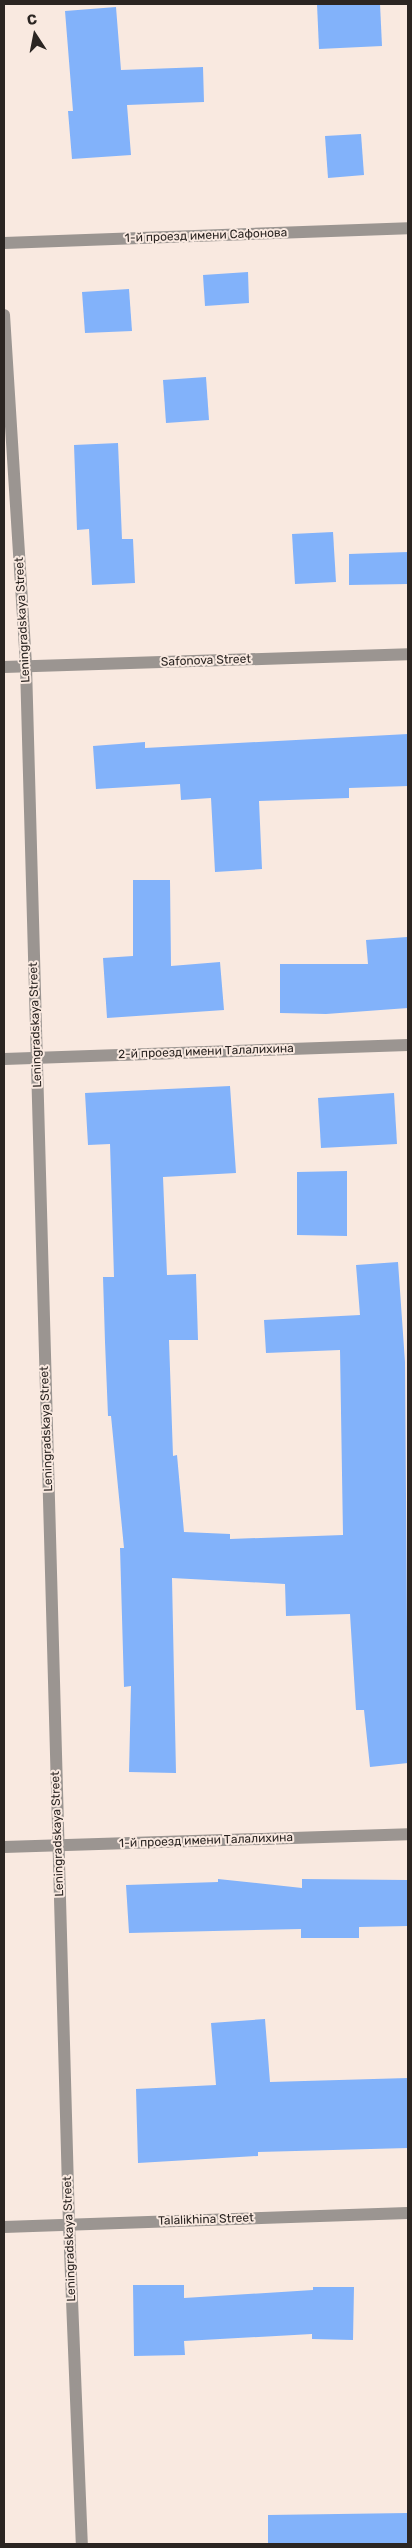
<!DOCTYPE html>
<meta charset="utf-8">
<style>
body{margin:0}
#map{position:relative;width:412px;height:2548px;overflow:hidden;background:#f9e9e0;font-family:Rubik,sans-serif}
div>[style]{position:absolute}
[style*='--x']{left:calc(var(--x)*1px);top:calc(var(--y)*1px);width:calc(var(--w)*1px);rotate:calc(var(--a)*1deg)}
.building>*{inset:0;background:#82b2fa}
.street>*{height:12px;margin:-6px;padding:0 6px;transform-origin:6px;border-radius:6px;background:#9b9591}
span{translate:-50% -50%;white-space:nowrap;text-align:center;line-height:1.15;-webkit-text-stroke:4px #f9e9e0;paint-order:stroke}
.street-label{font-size:12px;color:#2b2522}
.frame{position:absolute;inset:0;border:5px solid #2b2522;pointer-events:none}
.north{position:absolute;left:10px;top:10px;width:50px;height:50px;-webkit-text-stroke:4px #f9e9e0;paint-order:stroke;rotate:349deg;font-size:14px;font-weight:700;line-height:20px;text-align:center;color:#2b2522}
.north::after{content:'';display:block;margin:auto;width:18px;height:22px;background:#2b2522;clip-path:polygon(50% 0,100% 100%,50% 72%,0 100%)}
</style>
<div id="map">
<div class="building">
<div style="clip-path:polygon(317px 4px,380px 4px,382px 46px,319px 49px)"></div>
<div style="clip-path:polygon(116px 7px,121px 70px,203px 67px,204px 102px,127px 105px,131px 155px,72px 159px,68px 111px,73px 111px,65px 11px)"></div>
<div style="clip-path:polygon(361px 134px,364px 175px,328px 178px,325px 136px)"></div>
<div style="clip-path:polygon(248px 272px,249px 303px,205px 306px,203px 275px)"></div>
<div style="clip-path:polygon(129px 289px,132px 331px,85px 333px,82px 292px)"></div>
<div style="clip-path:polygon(206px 377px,209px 420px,166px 423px,163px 380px)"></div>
<div style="clip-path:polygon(118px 443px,122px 539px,133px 539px,135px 583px,92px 585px,89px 529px,77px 530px,74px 445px)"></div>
<div style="clip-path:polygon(333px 532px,336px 582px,295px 584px,292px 534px)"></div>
<div style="clip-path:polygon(408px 552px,408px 584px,349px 585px,349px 554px)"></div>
<div style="clip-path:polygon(408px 734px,408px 786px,349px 788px,349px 798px,259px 801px,262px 869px,215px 872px,211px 798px,181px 800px,180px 784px,96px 789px,93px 746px,145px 742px,145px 748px)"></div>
<div style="clip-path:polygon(133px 880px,170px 880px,171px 966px,220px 962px,224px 1010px,107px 1018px,103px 958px,133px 956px)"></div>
<div style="clip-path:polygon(407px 937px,408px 1008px,326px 1014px,280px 1013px,280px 964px,368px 964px,366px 940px)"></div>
<div style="clip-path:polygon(230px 1086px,236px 1173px,163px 1177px,167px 1275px,196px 1274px,198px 1340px,169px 1340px,173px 1456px,177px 1455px,184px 1532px,230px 1534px,230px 1539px,343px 1535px,340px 1350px,266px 1353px,264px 1320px,360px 1315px,356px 1265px,398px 1262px,405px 1362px,408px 1763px,370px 1767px,364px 1710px,356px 1710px,350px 1614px,286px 1616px,285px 1584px,172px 1578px,176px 1773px,129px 1772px,131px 1686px,124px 1687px,120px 1548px,124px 1548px,111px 1416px,108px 1416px,105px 1342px,103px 1277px,114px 1277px,110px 1144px,88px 1145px,85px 1093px)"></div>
<div style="clip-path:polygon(394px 1093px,397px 1144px,321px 1148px,318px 1098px)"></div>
<div style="clip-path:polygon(347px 1171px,347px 1236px,297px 1235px,297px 1172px)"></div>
<div style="clip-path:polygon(218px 1879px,302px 1888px,302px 1879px,408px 1880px,408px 1926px,359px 1927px,359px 1938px,301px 1938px,301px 1929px,129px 1933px,126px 1885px,218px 1882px)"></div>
<div style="clip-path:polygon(265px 2019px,270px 2082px,408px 2078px,408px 2148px,258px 2152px,258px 2156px,138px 2163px,136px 2089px,216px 2085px,211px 2023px)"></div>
<div style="clip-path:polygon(133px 2285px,184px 2285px,184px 2298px,313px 2290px,313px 2287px,354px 2287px,353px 2340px,312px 2339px,312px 2334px,184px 2341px,185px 2355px,134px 2356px)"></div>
<div style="clip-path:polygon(408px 2513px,408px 2544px,268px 2544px,268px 2515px)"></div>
</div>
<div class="street">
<div style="--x:4;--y:243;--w:404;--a:-2.1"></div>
<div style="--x:4;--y:315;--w:352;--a:86.4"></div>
<div style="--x:26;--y:666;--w:1560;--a:88.42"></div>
<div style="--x:69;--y:2225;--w:319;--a:87.7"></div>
<div style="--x:4;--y:667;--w:404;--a:-1.8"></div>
<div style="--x:4;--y:1059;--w:404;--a:-2"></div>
<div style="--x:4;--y:1847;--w:404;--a:-1.8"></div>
<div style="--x:4;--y:2227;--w:404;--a:-2"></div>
</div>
<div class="street-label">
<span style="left:206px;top:236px;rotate:-2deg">1-й проезд имени Сафонова</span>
<span style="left:23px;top:620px;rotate:-93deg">Leningradskaya Street</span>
<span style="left:206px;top:661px;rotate:-2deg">Safonova Street</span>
<span style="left:36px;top:1025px;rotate:-92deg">Leningradskaya Street</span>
<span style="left:206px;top:1052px;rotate:-2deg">2-й проезд имени Талалихина</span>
<span style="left:47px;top:1429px;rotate:-92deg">Leningradskaya Street</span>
<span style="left:58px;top:1834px;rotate:-92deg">Leningradskaya Street</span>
<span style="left:206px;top:1841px;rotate:-2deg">1-й проезд имени Талалихина</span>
<span style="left:206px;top:2220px;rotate:-2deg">Talalikhina Street</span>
<span style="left:70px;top:2239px;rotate:-92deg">Leningradskaya Street</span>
</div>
<div class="frame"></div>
<div class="north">С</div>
</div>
